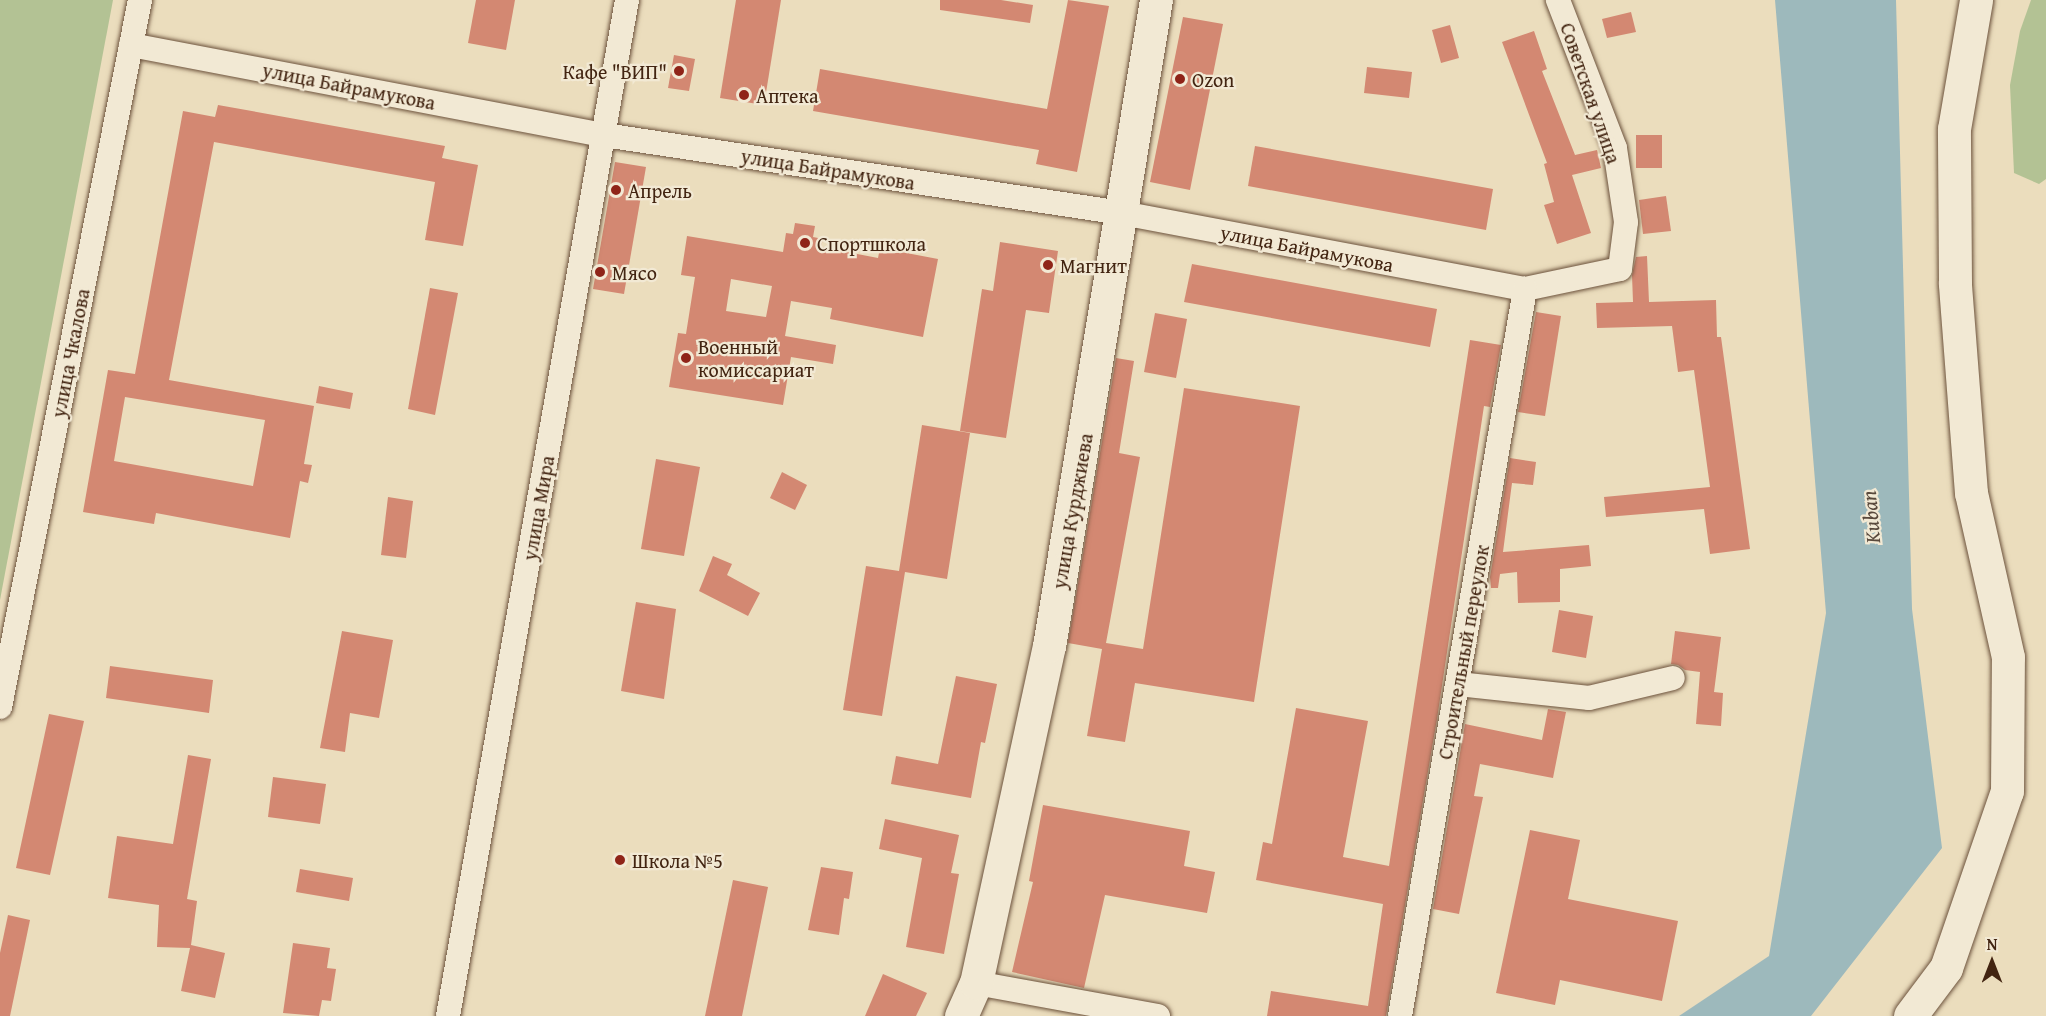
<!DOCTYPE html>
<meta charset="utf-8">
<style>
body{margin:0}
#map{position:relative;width:2046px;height:1016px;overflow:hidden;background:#ebddbd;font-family:"Gentium Book Plus",serif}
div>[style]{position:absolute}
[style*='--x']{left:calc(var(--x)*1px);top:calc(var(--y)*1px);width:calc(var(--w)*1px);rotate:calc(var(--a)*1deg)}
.green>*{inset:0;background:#b3c294}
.water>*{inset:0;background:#9db9bc}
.building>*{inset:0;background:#d38872}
.roads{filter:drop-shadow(0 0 2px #6c523c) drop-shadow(0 0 2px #6c523c)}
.street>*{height:24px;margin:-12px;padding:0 12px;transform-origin:12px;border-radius:12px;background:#f2e9d4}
.secondary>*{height:33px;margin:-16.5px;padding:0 16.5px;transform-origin:16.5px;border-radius:16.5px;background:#f2e9d4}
.dots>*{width:16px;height:16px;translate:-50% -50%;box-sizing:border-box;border:3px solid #f2e9d4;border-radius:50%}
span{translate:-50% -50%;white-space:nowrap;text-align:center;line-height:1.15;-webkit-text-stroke:4.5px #f2e9d4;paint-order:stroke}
.poi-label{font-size:20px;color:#422411}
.right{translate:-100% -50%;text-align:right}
.left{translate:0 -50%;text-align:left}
.street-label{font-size:20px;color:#422411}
.water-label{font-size:21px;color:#59493c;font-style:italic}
.north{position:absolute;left:1962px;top:932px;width:60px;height:60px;-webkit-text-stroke:4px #f2e9d4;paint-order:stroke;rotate:0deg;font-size:16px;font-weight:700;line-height:24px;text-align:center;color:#422411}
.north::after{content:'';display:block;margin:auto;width:21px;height:27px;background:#422411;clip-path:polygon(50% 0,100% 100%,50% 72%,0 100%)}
</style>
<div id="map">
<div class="green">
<div style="clip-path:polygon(0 0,113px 0,0 600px)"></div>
<div style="clip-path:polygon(2031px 0,2046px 0,2046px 179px,2039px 184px,2014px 173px,2010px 85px,2020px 31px)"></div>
</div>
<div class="water">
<div style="clip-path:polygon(1775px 0,1896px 0,1912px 609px,1942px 848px,1811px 1016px,1679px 1016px,1769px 956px,1826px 613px)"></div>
</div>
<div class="building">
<div style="clip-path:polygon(476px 0,515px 0,506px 50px,468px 43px)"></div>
<div style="clip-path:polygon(736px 0,781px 0,764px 105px,720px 98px)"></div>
<div style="clip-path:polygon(940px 0,1001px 0,1033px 5px,1030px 23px,940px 10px)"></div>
<div style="clip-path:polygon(1068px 0,1109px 6px,1077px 172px,1036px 164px,1039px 150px,813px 111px,820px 69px,1047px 109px)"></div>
<div style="clip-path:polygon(1631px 12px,1636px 32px,1607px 38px,1602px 19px)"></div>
<div style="clip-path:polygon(1183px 17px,1223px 24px,1190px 190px,1150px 182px)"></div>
<div style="clip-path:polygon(1450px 25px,1459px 58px,1441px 63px,1432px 30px)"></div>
<div style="clip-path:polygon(1534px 31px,1547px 69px,1542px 71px,1575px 155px,1597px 150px,1601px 168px,1572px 175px,1591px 233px,1557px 244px,1544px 205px,1554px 202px,1544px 164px,1547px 163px,1502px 42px)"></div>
<div style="clip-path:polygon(674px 55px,695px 59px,689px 91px,668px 88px)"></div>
<div style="clip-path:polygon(1367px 67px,1412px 72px,1409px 98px,1364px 93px)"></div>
<div style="clip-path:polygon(evenodd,218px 105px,445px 146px,442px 158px,478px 165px,463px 246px,425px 240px,435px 182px,214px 142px,169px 380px,314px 406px,304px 464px,312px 465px,308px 483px,300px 481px,290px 538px,156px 513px,154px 524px,83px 512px,108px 370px,135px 374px,183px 111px,215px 117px,218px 105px,125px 397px,265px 420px,253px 486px,114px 461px,125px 397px)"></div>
<div style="clip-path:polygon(1636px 135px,1662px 135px,1662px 168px,1636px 168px)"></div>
<div style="clip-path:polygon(1255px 146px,1493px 189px,1486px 230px,1248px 186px)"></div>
<div style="clip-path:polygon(615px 162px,646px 167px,624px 294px,593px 289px)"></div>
<div style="clip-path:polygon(1666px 196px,1671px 231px,1643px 234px,1639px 200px)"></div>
<div style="clip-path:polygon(evenodd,795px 223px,815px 226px,813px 237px,823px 239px,821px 247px,878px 258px,880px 248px,938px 259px,923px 337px,830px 319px,832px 308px,791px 301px,785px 336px,836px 345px,833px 364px,791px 357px,783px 405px,669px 387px,678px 333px,686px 334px,695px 277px,681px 275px,687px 236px,783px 252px,786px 233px,793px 234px,795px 223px,731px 279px,772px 286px,766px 317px,726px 311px,731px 279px)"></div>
<div style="clip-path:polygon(1000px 242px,1058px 251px,1049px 313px,1026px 310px,1006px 438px,960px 431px,982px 289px,993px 291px)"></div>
<div style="clip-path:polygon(1647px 256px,1649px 302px,1716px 300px,1717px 337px,1721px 337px,1750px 549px,1710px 554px,1704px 509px,1606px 517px,1604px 497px,1710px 487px,1694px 370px,1678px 372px,1672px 326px,1597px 328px,1596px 303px,1633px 302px,1632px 275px,1636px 257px)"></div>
<div style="clip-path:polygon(1192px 264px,1437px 309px,1430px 347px,1184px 302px)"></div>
<div style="clip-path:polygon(430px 288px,458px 293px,435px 415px,408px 409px)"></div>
<div style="clip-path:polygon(1536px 312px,1561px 316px,1545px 416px,1518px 412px)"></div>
<div style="clip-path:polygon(1155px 313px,1187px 319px,1176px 378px,1144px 372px)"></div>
<div style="clip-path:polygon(1470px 340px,1501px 345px,1490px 407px,1484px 406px,1437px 719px,1386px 1016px,1267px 1016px,1271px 991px,1368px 1006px,1383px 904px,1256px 880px,1263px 842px,1272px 844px,1296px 708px,1368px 721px,1343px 857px,1389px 866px)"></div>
<div style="clip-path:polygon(1116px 358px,1134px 361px,1119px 453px,1140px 457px,1106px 643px,1143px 649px,1184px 388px,1300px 406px,1254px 702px,1135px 683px,1125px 742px,1087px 736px,1102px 649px,1068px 643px)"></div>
<div style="clip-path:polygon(319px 386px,353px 393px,350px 409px,316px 403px)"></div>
<div style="clip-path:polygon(922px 425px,970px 433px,947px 579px,905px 572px,882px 716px,843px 710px,866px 566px,899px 571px)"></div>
<div style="clip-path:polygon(1510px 458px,1536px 462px,1533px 485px,1512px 483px,1503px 552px,1589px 545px,1591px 566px,1560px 569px,1560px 602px,1518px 603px,1517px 572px,1500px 574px,1498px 588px,1491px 588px,1490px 577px)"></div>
<div style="clip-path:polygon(656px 459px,700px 467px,684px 556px,641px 549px)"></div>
<div style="clip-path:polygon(782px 472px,807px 485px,795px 510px,770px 498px)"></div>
<div style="clip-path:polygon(388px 497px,413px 501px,406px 558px,381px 555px)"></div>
<div style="clip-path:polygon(713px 556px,732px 564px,727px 575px,760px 593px,748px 616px,699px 591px)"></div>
<div style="clip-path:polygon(636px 602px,676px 609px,664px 699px,621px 691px)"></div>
<div style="clip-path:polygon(1559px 610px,1593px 616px,1586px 658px,1552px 652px)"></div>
<div style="clip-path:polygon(342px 631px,393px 640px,379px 718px,350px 713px,345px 752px,320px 748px)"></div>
<div style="clip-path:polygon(1675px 631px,1721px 637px,1714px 692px,1723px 693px,1721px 726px,1696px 724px,1700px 672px,1685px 670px,1678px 665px,1671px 664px)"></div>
<div style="clip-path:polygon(110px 666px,213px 680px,209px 713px,106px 698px)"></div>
<div style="clip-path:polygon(956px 676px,997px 684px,985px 743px,981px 742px,971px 798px,891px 784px,896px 756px,938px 764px)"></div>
<div style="clip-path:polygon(1548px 709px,1566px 712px,1553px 778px,1480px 764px,1474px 796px,1483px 797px,1459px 914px,1433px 909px,1465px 724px,1542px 740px)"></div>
<div style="clip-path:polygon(49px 714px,84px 721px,50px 875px,16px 868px)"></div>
<div style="clip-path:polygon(188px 755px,211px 759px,187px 899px,197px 901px,191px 945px,225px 953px,215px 998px,181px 991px,190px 948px,157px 947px,159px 905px,108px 898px,117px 836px,173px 844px)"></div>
<div style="clip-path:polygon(273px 777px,326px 784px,320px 824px,268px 817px)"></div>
<div style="clip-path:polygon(1043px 805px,1190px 831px,1184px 866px,1215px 872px,1207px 913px,1105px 895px,1084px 988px,1012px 972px,1033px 882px,1029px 881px)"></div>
<div style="clip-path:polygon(885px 819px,959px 835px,951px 873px,959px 874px,944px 954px,906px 947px,922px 858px,879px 849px)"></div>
<div style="clip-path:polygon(1530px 830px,1580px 840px,1568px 899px,1678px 921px,1662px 1001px,1560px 980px,1555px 1005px,1496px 993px)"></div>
<div style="clip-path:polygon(821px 867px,853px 872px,849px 899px,844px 898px,839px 935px,808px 930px)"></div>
<div style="clip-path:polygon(300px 869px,353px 878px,349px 901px,296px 892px)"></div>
<div style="clip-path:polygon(733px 880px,768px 887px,742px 1016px,705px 1016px)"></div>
<div style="clip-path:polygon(8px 915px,30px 920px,10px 1016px,0 1016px,0 953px)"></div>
<div style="clip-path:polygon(293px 943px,330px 948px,327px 968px,336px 969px,331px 1001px,322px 1000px,319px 1016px,283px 1013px)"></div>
<div style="clip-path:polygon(883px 974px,927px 993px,916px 1016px,865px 1016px)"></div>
</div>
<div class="roads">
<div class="street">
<div style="--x:131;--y:45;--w:481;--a:10.8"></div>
<div style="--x:604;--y:135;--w:524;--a:8.56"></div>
<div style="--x:1122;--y:213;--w:410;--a:10.7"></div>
<div style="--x:1525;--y:289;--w:97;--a:-11.9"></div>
<div style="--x:1620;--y:269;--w:47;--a:-82.7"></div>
<div style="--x:1626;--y:222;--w:75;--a:-98.5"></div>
<div style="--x:1615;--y:148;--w:159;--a:-111.1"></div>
<div style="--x:1458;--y:684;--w:132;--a:6.1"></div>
<div style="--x:1589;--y:698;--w:86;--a:-13.4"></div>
<div style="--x:0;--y:707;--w:721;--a:-78.8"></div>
<div style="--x:976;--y:983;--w:185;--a:10.3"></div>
<div style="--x:448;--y:1016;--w:1032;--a:-80.01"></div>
<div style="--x:1400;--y:1016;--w:738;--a:-80.24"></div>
</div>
<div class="secondary">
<div style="--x:961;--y:1016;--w:36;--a:-66"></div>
<div style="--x:976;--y:983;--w:345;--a:-77.8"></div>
<div style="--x:1049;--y:646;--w:655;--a:-80.6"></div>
<div style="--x:1910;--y:1016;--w:60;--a:-53.1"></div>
<div style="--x:1946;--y:968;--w:187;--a:-71"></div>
<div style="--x:2007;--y:791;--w:134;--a:-89.6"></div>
<div style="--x:2008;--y:657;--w:168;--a:-102.7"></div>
<div style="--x:1971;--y:493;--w:211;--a:-94.4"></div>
<div style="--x:1955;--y:283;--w:154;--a:-90.4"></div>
<div style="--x:1954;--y:129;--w:131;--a:-80.3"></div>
</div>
</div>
<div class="dots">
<div style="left:679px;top:71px;background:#8f2418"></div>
<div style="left:1180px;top:79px;background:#8f2418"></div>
<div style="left:744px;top:95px;background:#8f2418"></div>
<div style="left:616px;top:190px;background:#8f2418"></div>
<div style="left:805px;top:243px;background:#8f2418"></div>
<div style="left:1048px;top:265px;background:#8f2418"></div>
<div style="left:600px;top:272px;background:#8f2418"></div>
<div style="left:686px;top:358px;background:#8f2418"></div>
<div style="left:620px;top:860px;background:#8f2418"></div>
</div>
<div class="poi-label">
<span class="right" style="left:667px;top:71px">Кафе "ВИП"</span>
<span class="left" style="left:1192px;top:79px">Ozon</span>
<span class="left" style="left:756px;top:95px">Аптека</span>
<span class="left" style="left:628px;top:190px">Апрель</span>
<span class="left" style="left:817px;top:243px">Спортшкола</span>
<span class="left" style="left:1060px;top:265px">Магнит</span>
<span class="left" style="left:612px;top:272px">Мясо</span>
<span class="left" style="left:698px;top:358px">Военный<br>комиссариат</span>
<span class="left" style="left:632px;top:860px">Школа №5</span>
</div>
<div class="street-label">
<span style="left:349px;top:86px;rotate:11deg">улица Байрамукова</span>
<span style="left:1591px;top:93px;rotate:71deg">Советская улица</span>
<span style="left:828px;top:169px;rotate:9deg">улица Байрамукова</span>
<span style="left:1307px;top:248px;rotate:11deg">улица Байрамукова</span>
<span style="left:70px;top:353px;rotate:-79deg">улица Чкалова</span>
<span style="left:538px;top:508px;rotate:-80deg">улица Мира</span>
<span style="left:1072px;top:511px;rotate:-80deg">улица Курджиева</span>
<span style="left:1463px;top:652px;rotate:-80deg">Строительный переулок</span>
</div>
<div class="water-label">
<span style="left:1871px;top:517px;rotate:-95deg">Kuban</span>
</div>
<div class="north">N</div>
</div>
